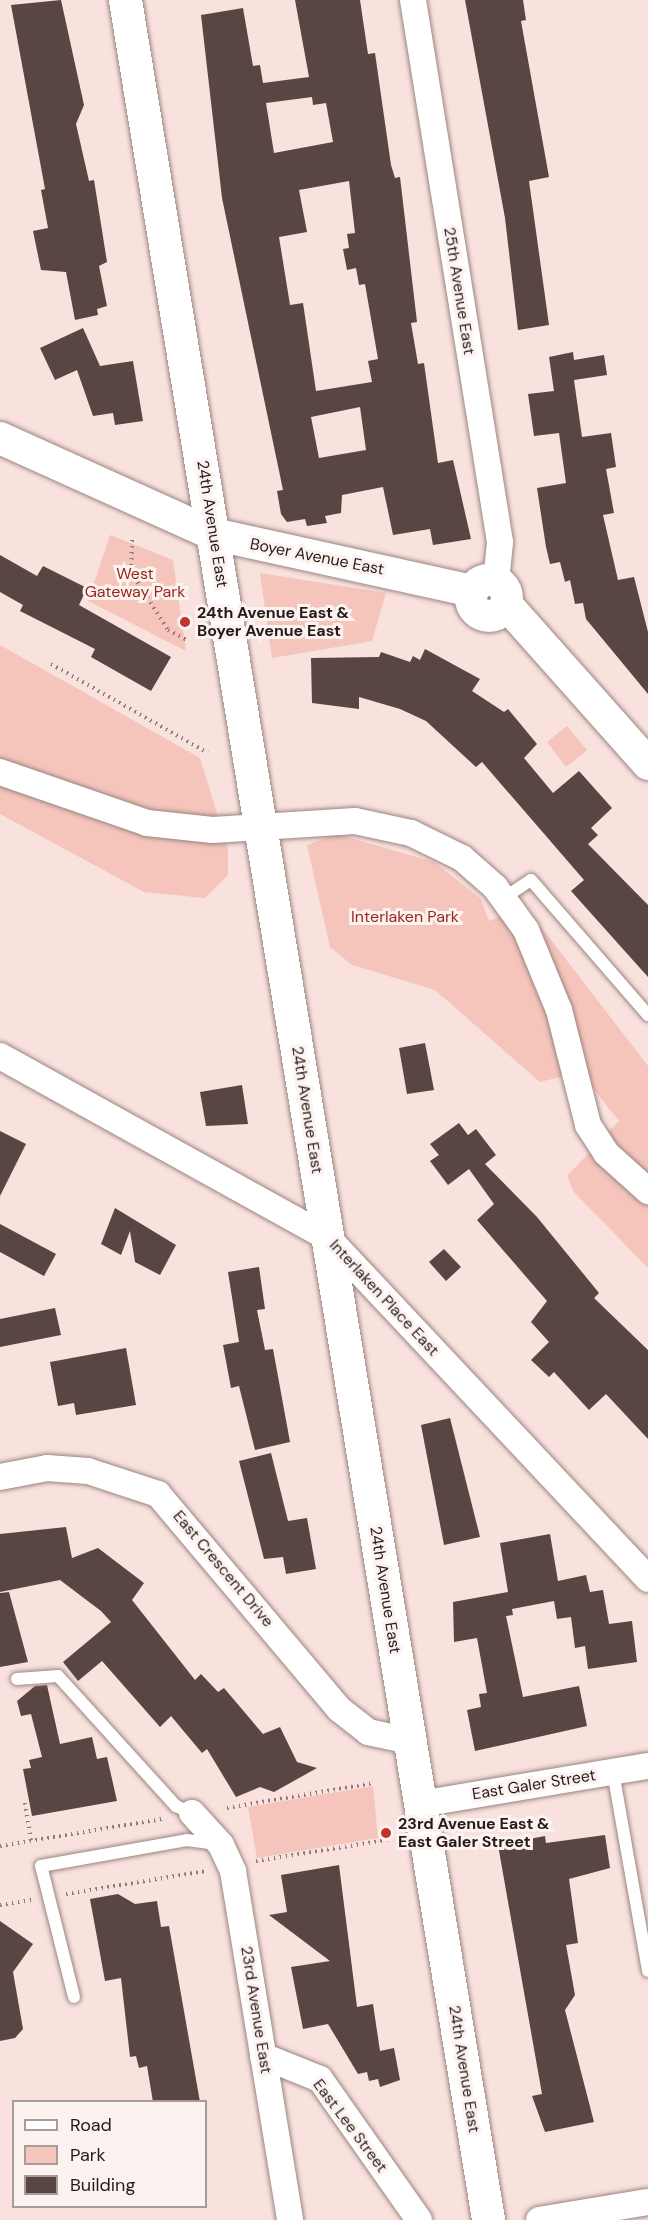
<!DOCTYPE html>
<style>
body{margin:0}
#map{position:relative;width:648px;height:2220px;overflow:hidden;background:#f9e1dd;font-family:"DM Sans",sans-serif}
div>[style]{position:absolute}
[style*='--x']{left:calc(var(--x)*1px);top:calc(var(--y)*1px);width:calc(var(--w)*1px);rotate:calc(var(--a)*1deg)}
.green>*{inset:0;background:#f5c4bb}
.building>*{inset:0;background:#594542}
.path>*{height:4px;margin-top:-2px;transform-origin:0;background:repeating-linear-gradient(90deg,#8d7c7a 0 1.5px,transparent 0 6px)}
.roads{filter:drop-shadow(0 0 2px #9b8581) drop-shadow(0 0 2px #9b8581)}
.service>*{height:12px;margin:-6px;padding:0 6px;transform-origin:6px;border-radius:6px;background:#fff}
.minor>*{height:26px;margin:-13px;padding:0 13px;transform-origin:13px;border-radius:13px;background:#fff}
.tertiary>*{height:32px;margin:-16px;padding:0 16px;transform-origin:16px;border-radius:16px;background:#fff}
.tertiary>.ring{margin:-16px;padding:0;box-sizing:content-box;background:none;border:32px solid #fff;border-radius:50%}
.primary>*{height:33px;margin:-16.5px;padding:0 16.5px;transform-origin:16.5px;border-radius:16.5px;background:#fff}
.dots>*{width:16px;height:16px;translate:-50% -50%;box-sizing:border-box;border:3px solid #fcf2f0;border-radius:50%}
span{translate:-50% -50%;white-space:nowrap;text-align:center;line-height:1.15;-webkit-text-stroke:6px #fcf2f0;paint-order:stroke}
.street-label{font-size:16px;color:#241b1a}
.park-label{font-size:16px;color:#99271c}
.poi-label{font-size:16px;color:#241b1a;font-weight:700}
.left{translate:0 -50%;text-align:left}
.legend{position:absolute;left:12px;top:2100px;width:195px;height:108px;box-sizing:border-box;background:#fcf2f0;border:2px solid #a69c9a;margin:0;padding:8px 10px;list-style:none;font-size:18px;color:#241b1a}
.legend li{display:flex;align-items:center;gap:12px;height:30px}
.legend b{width:30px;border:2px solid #a69c9a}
</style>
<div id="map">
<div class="green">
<div style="clip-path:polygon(110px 535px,173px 560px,186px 651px,88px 601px)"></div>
<div style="clip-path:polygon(260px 573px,386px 593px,372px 641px,272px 658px)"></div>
<div style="clip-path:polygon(0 645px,200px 758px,228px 849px,228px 875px,205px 898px,144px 892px,0 814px)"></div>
<div style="clip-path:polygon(567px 726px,587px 750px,566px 767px,547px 742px)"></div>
<div style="clip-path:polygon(337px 834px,434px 862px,481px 899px,489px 921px,525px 906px,648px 1066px,648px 1268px,574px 1192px,567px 1176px,619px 1121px,580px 1072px,540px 1082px,435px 990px,352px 965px,330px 947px,307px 845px)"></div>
<div style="clip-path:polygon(373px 1786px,378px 1838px,257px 1858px,248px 1807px)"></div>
</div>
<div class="building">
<div style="clip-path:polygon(61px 0,84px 105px,76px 124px,89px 181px,94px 180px,107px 262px,99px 266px,107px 306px,97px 309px,98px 315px,75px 320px,66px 272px,41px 270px,33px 231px,48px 228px,41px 190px,45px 189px,11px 5px)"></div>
<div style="clip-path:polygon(evenodd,295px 0,360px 0,368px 54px,375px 53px,391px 165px,395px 178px,400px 177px,417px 322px,411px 323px,418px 364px,424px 363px,438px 463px,453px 460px,471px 539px,433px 545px,430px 529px,393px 535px,383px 487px,342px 495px,341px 513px,325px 516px,327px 523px,307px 526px,305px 519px,287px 522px,281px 514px,277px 491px,283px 490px,222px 198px,201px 15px,243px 8px,253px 66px,260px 65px,263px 83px,309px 77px,295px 0,312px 97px,313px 105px,326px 103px,333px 142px,274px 153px,266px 103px,312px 97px,295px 0,349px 181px,355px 233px,347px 234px,349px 248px,343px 249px,347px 270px,356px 268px,359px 285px,365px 284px,378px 359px,368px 361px,372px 382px,316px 391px,303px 303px,290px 305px,279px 237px,307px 232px,299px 190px,349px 181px,295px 0,360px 407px,366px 450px,319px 458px,311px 417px,360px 407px)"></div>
<div style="clip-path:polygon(465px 0,523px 0,526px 20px,521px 21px,549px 177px,529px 181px,549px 325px,518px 330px,505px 218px)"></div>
<div style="clip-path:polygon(83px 328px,100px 366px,133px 361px,143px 421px,115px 425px,113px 413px,93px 416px,77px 370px,55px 380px,40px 348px)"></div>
<div style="clip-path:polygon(573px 352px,574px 360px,604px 355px,607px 375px,574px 380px,582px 437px,611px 433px,616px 467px,606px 469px,614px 513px,603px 515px,618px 580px,634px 577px,648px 632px,648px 694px,586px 619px,583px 603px,575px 604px,570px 580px,565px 582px,560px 562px,550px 564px,546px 547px,537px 488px,566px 483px,559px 433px,534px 436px,528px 394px,554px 391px,549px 357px)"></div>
<div style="clip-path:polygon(0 555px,37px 576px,43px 566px,87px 588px,79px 605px,171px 657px,151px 691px,91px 657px,95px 649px,20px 611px,23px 605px,0 592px)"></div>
<div style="clip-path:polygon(425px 649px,480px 679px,472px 691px,504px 712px,508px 709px,537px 744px,524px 758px,553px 793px,579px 771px,612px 808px,591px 828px,598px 835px,588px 844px,648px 905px,648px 977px,571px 891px,584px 880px,482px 762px,476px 767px,426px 721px,400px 709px,359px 697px,359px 709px,312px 703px,311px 658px,379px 657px,381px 652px,410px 662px,413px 656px,420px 660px)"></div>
<div style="clip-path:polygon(425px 1043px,434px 1090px,407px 1094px,399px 1048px)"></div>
<div style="clip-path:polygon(242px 1085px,248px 1124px,206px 1126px,200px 1092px)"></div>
<div style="clip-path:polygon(459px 1123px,468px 1135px,476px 1129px,496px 1155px,485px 1164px,537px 1217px,599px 1293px,594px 1298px,648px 1350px,648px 1439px,606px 1394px,589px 1410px,554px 1372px,549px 1377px,531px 1360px,549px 1342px,531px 1322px,547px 1301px,477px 1220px,494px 1204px,469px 1169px,448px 1185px,430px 1161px,439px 1155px,430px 1144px)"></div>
<div style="clip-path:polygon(0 1131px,26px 1144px,0 1196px)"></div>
<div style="clip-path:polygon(115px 1208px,176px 1245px,160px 1275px,135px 1262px,130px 1231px,121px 1255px,101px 1244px)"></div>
<div style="clip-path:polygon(0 1224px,56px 1254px,44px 1276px,0 1252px)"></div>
<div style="clip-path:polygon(444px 1249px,461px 1267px,446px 1281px,429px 1262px)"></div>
<div style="clip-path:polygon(259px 1267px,265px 1309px,257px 1310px,265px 1350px,273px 1349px,290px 1442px,255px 1450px,239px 1386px,231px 1388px,223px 1345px,239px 1342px,228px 1272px)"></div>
<div style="clip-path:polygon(55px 1308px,61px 1335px,0 1347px,0 1319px)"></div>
<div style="clip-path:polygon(126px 1348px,136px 1405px,76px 1415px,74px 1403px,58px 1406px,50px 1362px)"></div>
<div style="clip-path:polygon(450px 1418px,480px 1537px,444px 1545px,421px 1425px)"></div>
<div style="clip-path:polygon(271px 1453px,288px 1521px,307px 1518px,316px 1569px,286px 1574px,283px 1557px,264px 1559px,239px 1461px)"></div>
<div style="clip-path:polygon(66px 1527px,72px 1558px,98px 1548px,144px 1583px,132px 1600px,195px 1680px,201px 1674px,218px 1692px,224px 1688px,263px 1734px,280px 1727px,297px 1762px,317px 1768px,274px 1792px,260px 1787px,236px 1797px,207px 1749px,202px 1753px,171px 1716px,160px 1727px,102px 1661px,78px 1681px,63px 1662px,111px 1622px,101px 1611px,60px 1580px,0 1592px,0 1534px)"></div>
<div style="clip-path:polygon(550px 1534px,558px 1581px,586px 1575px,590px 1592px,603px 1590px,609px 1624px,632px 1621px,637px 1662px,588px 1669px,585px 1646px,575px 1648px,571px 1617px,557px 1619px,554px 1601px,512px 1609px,513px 1615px,506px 1616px,523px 1697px,579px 1686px,587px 1726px,475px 1751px,467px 1710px,481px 1707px,479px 1694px,487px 1693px,477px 1638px,454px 1642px,453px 1602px,508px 1592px,500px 1543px)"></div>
<div style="clip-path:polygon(9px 1592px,28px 1662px,0 1667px,0 1593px)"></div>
<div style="clip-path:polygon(47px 1685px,60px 1744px,92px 1737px,97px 1759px,107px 1757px,117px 1801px,32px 1816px,23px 1769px,31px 1768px,29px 1760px,42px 1757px,31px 1714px,21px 1716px,17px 1701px,35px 1686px)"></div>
<div style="clip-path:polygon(605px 1835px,610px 1868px,569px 1879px,578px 1943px,566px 1945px,575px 1995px,565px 2010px,594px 2122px,545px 2132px,532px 2096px,542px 2094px,498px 1845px,545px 1836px,546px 1843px)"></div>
<div style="clip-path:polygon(339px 1865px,357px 2007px,373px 2004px,380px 2051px,394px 2048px,400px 2080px,380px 2087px,378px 2079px,369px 2081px,367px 2072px,358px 2074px,328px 2024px,303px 2029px,291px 1967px,330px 1961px,269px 1915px,287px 1912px,281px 1875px)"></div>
<div style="clip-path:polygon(118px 1894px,135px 1904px,157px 1901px,161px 1927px,169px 1926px,200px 2102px,153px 2102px,147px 2066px,139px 2068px,136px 2056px,130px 2057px,121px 1978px,105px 1981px,90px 1899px)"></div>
<div style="clip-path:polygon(0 1921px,33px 1944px,13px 1972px,23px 2029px,15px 2038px,0 2041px)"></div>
</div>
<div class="path">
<div style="--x:132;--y:540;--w:32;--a:92"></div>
<div style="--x:131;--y:572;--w:69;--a:57.5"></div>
<div style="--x:168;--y:630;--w:24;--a:28"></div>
<div style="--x:51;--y:664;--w:180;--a:29.5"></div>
<div style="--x:25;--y:1803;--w:38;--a:81"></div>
<div style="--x:227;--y:1808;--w:149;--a:-9.7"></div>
<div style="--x:0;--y:1846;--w:164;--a:-9.5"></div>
<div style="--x:256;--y:1861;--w:133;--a:-9.1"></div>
<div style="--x:66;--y:1894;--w:142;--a:-9.3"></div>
<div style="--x:0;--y:1905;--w:32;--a:-9"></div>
</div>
<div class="roads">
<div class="service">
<div style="--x:504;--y:898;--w:32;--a:-34"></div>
<div style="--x:531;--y:880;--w:179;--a:49.1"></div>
<div style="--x:17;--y:1679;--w:41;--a:-4.2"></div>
<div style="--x:58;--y:1676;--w:176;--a:47.8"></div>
<div style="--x:176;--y:1806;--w:17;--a:24"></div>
<div style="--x:613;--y:1772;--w:202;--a:80"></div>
<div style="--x:74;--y:1997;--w:135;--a:-104.1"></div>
<div style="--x:41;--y:1866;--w:148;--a:-10.1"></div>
<div style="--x:187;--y:1840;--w:30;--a:8"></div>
</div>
<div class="minor">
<div style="--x:413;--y:0;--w:549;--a:80.88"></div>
<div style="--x:500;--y:542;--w:40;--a:95.7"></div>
<div style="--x:0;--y:772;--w:156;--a:19.1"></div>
<div style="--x:147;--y:823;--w:66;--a:6.1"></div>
<div style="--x:213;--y:830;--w:142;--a:-3.6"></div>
<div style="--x:355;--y:821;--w:57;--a:12.1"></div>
<div style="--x:411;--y:833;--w:57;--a:26.1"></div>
<div style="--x:462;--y:858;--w:44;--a:41.3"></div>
<div style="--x:495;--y:887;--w:53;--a:54.2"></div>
<div style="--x:526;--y:930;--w:87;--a:67.6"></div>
<div style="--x:559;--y:1010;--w:119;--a:75.8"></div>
<div style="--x:588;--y:1125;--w:33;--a:57"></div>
<div style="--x:606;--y:1153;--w:57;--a:42.1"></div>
<div style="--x:0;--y:1056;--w:374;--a:29"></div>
<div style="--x:327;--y:1237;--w:469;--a:46.8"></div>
<div style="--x:0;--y:1477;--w:48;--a:-10.8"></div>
<div style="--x:47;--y:1468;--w:41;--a:4.2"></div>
<div style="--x:88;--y:1471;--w:74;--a:18.2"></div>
<div style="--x:158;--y:1494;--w:281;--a:49.9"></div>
<div style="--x:339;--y:1709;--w:37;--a:38"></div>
<div style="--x:368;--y:1732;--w:43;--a:12.1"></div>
<div style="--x:420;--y:1804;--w:231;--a:-9.5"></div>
<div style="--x:192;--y:1813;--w:43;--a:47.8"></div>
<div style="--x:221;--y:1845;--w:29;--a:65"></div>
<div style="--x:233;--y:1871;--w:354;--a:80.7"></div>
<div style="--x:263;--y:2056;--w:61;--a:22"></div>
<div style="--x:320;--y:2079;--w:172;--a:54.9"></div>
<div style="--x:539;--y:2220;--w:110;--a:-9.4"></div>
</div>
<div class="tertiary">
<div style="--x:0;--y:438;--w:234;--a:24.3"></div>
<div style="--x:213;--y:534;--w:266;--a:12.4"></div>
<div class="ring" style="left:471px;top:580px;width:4px;height:4px"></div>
<div style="--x:506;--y:604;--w:214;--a:48.4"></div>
</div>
<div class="primary">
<div style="--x:125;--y:0;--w:2249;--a:80.71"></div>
</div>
</div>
<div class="dots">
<div style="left:185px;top:622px;background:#c13427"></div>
<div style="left:386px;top:1833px;background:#c13427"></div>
</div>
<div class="street-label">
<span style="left:459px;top:291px;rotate:81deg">25th Avenue East</span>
<span style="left:212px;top:524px;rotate:81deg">24th Avenue East</span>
<span style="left:317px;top:557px;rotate:11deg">Boyer Avenue East</span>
<span style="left:307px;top:1110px;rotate:81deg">24th Avenue East</span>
<span style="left:384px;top:1298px;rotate:47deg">Interlaken Place East</span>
<span style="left:223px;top:1569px;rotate:50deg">East Crescent Drive</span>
<span style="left:385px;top:1590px;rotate:81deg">24th Avenue East</span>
<span style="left:534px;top:1785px;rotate:-9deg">East Galer Street</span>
<span style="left:256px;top:2010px;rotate:81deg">23rd Avenue East</span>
<span style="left:464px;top:2069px;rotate:81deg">24th Avenue East</span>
<span style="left:350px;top:2126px;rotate:53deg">East Lee Street</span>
</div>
<div class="park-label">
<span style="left:135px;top:583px">West<br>Gateway Park</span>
<span style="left:405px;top:917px">Interlaken Park</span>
</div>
<div class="poi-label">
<span class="left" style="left:197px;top:622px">24th Avenue East &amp;<br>Boyer Avenue East</span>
<span class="left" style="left:398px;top:1833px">23rd Avenue East &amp;<br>East Galer Street</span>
</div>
<ul class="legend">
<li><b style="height:8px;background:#fff"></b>Road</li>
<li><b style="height:16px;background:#f5c4bb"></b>Park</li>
<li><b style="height:16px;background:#594542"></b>Building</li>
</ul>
</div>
